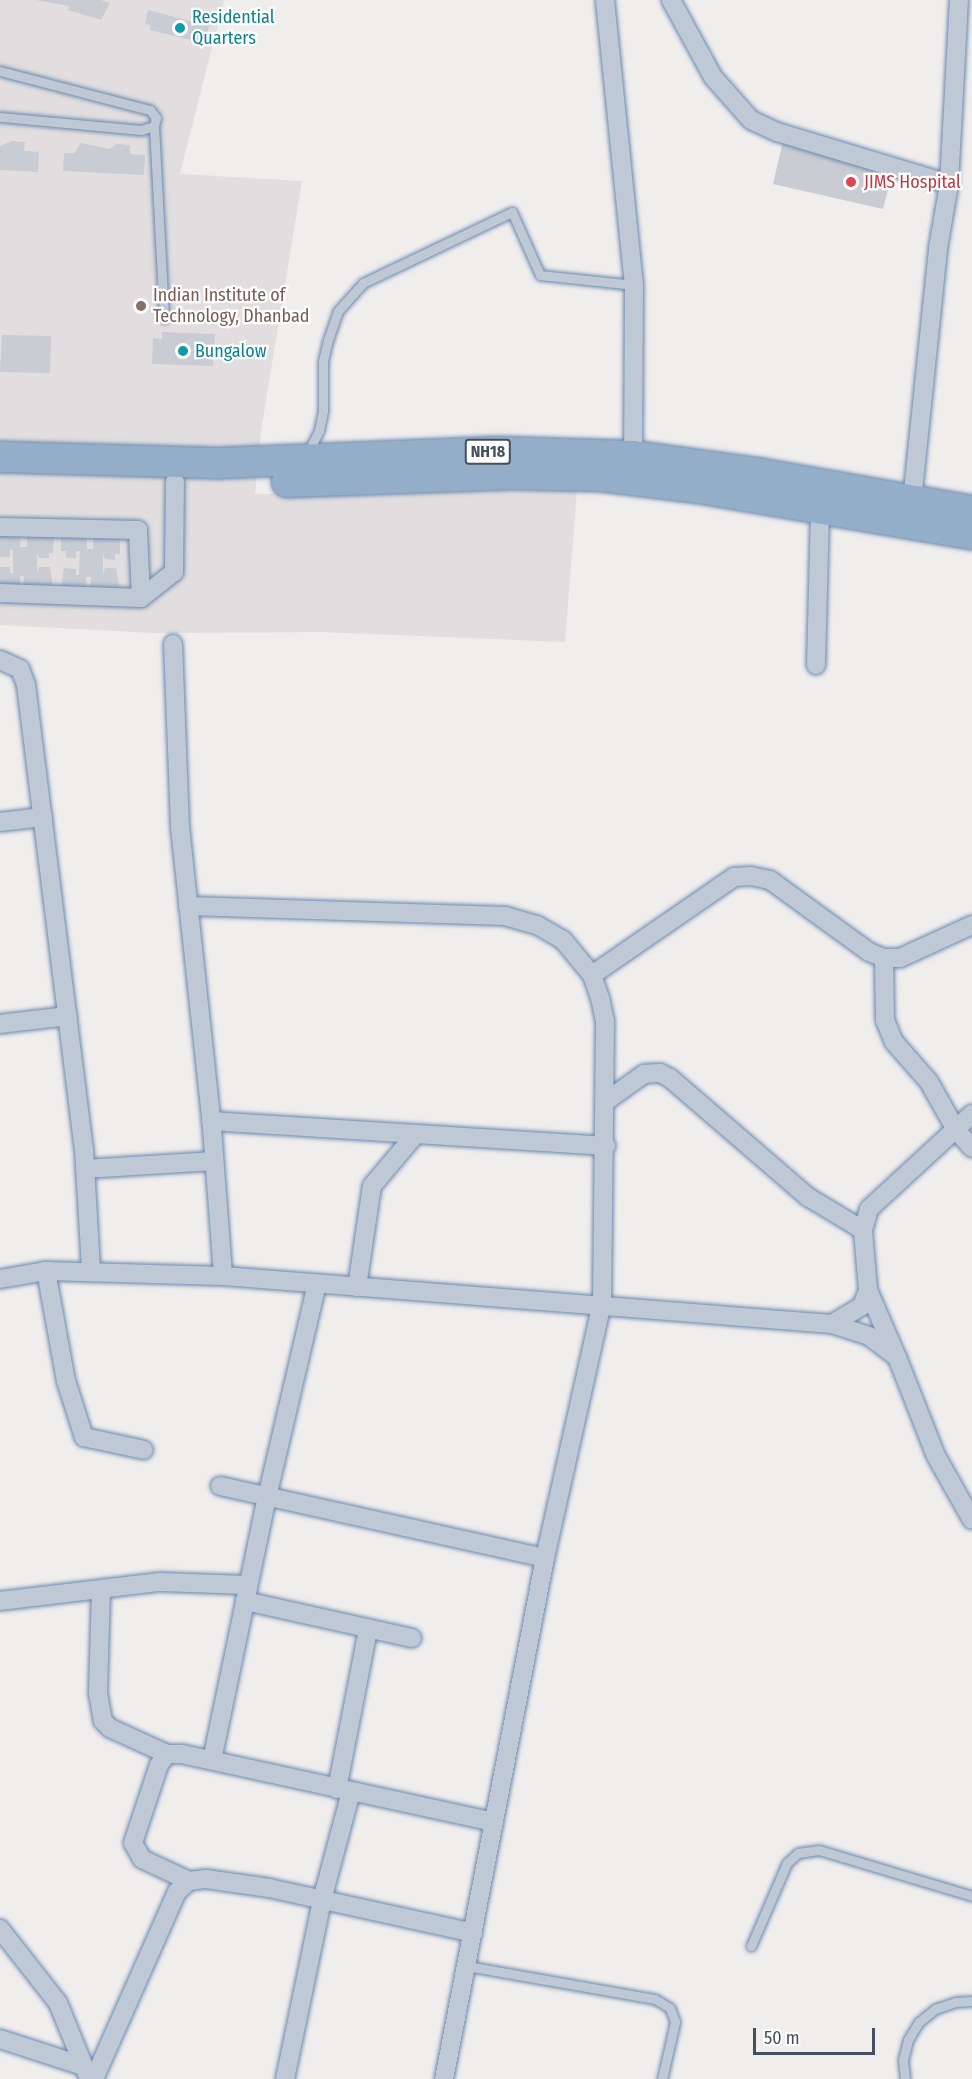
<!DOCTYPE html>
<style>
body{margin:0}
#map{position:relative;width:972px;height:2079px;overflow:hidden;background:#f0eded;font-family:"Fira Sans Condensed",sans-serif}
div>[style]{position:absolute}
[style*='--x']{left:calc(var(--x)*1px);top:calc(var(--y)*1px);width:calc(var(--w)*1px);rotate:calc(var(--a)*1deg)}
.education>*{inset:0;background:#e2dedf}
.building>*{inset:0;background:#c9ccd3}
.roads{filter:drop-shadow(0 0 2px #6a89ae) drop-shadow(0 0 2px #6a89ae)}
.service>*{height:9px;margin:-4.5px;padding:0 4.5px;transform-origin:4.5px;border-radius:4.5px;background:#bfc9d5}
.minor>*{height:18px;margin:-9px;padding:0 9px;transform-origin:9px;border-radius:9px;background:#bfc9d5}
.trunk>*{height:30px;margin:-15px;padding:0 15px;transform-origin:15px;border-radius:15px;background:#94adc9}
.dots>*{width:16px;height:16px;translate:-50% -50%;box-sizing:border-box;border:3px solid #fff;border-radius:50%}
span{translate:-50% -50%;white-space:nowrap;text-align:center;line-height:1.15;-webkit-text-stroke:4.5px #fff;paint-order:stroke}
.shield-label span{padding:2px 4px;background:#fff;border:2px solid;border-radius:4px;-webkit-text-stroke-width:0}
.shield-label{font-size:16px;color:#44505d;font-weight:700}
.culture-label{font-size:18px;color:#0d838f}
.left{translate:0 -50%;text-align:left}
.health-label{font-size:18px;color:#be3a42}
.education-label{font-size:18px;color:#785e54}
.scale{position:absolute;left:753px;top:2028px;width:122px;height:27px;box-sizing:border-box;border:3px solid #44505d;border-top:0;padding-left:8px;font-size:18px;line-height:21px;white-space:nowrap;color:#44505d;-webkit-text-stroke:4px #fff;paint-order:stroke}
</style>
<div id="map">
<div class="education">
<div style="clip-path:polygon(0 0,224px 0,180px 174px,302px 181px,261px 431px,255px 494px,577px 490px,565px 642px,321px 632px,153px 633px,0 625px)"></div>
</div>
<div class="building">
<div style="clip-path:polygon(36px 0,101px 0,110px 3px,101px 20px,68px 10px,69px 6px)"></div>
<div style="clip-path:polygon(148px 10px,209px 26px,206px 39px,200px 38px,199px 42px,150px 30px,151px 25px,145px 24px)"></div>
<div style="clip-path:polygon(12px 141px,25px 142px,24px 151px,39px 152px,38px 172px,0 170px,0 146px)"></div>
<div style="clip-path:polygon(783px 141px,876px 162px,873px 173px,891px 177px,883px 209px,773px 184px)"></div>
<div style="clip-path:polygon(81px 143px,109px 149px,117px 144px,130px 145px,130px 154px,145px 155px,144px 175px,63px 171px,64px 153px,74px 153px)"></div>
<div style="clip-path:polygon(162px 332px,215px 334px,213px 366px,152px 364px,153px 338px,162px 339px)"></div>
<div style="clip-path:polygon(2px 335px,51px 336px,50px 373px,0 372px)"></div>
<div style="clip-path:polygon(0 536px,21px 536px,20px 547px,27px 547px,27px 536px,54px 537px,53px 553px,49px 553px,49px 558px,39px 558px,37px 553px,37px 574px,39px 567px,50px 567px,53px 588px,24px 588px,24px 576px,20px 576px,20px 587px,0 587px,0 567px,10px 567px,10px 573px,13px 573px,13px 550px,10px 550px,10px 557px,0 557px)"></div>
<div style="clip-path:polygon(61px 537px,87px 537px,87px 549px,93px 549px,93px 537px,120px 538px,120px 554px,115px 554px,115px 560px,105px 559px,103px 554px,103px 575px,105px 568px,116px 568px,120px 590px,90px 589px,91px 577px,86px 577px,86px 589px,61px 588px,64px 568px,76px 569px,76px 575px,79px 575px,80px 551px,76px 551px,76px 558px,66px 558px,66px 551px,61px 551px)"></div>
</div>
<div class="roads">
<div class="service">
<div style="--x:0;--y:71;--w:155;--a:14.6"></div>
<div style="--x:150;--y:110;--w:10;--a:53"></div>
<div style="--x:156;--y:118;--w:8;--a:104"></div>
<div style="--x:154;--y:126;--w:14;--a:163"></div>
<div style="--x:141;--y:130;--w:142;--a:-174.7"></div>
<div style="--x:154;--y:126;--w:192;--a:87"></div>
<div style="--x:307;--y:454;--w:27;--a:-63"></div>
<div style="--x:319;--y:430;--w:19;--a:-78"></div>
<div style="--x:323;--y:411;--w:50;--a:-90"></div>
<div style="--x:323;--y:361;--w:22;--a:-77"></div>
<div style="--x:328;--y:340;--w:31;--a:-71"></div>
<div style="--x:338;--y:311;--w:38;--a:-48"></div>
<div style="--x:363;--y:283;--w:165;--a:-25.5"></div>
<div style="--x:512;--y:212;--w:69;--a:66"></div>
<div style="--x:540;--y:275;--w:95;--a:6.1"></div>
<div style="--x:751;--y:1946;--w:90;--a:-66.6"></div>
<div style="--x:787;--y:1863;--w:15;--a:-42"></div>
<div style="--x:798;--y:1853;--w:21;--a:-8"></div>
<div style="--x:819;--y:1850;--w:160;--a:16.7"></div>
<div style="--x:467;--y:1966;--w:191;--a:10"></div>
<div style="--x:655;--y:1999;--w:17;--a:31"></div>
<div style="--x:670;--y:2008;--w:15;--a:70"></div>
<div style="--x:675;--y:2022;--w:58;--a:102.8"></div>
<div style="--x:905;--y:2079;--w:19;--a:-96"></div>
<div style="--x:903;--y:2060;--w:21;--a:-76"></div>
<div style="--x:908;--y:2040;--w:21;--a:-59"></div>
<div style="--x:919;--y:2022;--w:21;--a:-39"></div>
<div style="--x:935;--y:2009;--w:21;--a:-19"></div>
<div style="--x:955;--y:2002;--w:17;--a:-3"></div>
</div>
<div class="minor">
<div style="--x:605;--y:0;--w:286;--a:84.2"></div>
<div style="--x:634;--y:285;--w:171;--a:90.3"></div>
<div style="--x:671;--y:0;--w:88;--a:61.4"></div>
<div style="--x:713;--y:77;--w:57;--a:48.5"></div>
<div style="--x:751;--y:120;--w:29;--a:25"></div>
<div style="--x:777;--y:132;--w:180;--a:16.8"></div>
<div style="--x:912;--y:501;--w:254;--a:-84.1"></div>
<div style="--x:938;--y:248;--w:65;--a:-80.2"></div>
<div style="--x:949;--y:184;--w:184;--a:-86.9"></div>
<div style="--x:0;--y:527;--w:138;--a:1.2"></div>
<div style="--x:138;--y:530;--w:68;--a:87.5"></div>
<div style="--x:141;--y:598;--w:141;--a:-178"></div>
<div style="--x:141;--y:598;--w:42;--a:-38.2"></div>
<div style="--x:174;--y:572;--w:90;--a:-89.4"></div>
<div style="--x:173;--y:644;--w:183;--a:87.8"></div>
<div style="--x:180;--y:827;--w:290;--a:83.9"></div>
<div style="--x:211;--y:1115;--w:161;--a:85.7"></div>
<div style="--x:0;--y:660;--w:22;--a:24"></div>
<div style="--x:20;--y:669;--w:17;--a:69"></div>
<div style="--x:26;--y:685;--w:467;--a:82.9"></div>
<div style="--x:84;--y:1148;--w:123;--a:86.7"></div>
<div style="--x:816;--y:665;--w:157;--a:-88.5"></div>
<div style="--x:0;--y:822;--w:43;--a:-6.6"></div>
<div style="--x:188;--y:906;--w:317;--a:1.8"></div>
<div style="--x:505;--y:916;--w:33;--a:16"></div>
<div style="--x:537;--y:925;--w:30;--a:30"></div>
<div style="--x:563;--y:940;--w:45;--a:50.4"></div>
<div style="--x:592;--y:975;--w:24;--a:71"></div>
<div style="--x:600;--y:998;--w:25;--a:78"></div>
<div style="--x:605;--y:1022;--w:281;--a:90.6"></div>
<div style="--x:602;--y:1303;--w:261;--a:102.6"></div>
<div style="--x:545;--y:1558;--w:531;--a:100.97"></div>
<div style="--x:884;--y:958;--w:62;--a:89.1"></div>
<div style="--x:885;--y:1020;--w:24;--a:68"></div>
<div style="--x:894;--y:1042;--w:53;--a:48.8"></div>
<div style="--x:929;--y:1082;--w:55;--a:60.6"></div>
<div style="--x:956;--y:1130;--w:24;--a:48"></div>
<div style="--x:592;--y:975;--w:173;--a:-34.6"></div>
<div style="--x:734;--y:877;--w:17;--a:-3"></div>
<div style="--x:751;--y:876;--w:19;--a:12"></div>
<div style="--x:770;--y:880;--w:122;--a:36"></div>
<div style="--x:869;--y:952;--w:16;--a:22"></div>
<div style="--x:884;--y:958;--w:16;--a:0"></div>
<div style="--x:900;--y:958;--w:79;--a:-24.6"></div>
<div style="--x:0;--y:1024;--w:68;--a:-6.7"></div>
<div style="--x:605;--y:1102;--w:48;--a:-35.7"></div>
<div style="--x:644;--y:1074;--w:16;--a:-4"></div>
<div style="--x:660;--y:1073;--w:11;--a:27"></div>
<div style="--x:670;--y:1078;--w:182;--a:40.8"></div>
<div style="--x:808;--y:1197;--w:64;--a:31"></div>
<div style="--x:211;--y:1121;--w:396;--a:3.6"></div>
<div style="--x:85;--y:1169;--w:129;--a:-3.5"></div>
<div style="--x:46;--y:1271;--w:112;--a:79.7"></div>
<div style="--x:66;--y:1381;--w:59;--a:72.2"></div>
<div style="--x:84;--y:1437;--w:61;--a:12.2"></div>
<div style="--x:0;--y:1279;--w:47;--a:-9.9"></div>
<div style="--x:46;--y:1271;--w:177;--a:1.6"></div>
<div style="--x:223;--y:1276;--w:611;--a:4.51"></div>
<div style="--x:832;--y:1324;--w:39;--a:18"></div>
<div style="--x:869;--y:1336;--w:35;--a:37"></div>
<div style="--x:897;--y:1357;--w:106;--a:68.5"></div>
<div style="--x:936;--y:1456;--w:73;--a:60.6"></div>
<div style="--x:357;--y:1287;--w:102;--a:-81.6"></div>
<div style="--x:372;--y:1186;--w:67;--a:-49.9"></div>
<div style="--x:868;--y:1290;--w:71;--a:66.7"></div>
<div style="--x:832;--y:1324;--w:35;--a:-31"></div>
<div style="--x:862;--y:1306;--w:17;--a:-69"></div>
<div style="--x:868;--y:1290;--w:60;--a:-94.8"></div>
<div style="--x:863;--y:1230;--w:22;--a:-74"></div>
<div style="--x:869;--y:1209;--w:140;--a:-42.7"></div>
<div style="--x:220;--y:1486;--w:333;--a:12.5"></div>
<div style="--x:101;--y:1591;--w:102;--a:91.7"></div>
<div style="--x:98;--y:1693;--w:28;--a:80"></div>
<div style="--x:103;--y:1721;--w:10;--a:45"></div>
<div style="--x:110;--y:1728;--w:63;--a:24.5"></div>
<div style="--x:0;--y:1601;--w:161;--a:-6.8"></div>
<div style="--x:160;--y:1582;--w:88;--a:2"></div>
<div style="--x:245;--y:1601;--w:171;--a:12.5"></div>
<div style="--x:212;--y:1760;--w:269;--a:-78.2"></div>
<div style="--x:267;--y:1497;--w:219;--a:-76.8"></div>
<div style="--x:337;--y:1789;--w:163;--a:-79"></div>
<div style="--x:189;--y:1881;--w:52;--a:-154.9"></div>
<div style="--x:142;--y:1859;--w:18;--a:-119"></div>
<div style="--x:133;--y:1843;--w:82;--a:-71.6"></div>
<div style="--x:159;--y:1765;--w:14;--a:-54"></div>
<div style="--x:167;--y:1754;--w:15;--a:0"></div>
<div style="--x:182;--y:1754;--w:319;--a:12.3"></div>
<div style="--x:0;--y:1929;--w:94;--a:51.9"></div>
<div style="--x:58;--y:2003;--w:82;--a:67.8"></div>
<div style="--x:0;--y:2039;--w:87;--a:18"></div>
<div style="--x:94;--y:2079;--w:205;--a:-66.1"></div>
<div style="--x:177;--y:1892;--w:16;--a:-43"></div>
<div style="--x:189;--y:1881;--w:17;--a:-7"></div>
<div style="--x:206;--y:1879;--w:64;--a:8.1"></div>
<div style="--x:269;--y:1888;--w:209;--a:12.4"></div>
<div style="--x:285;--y:2079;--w:183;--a:-78.3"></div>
<div style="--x:322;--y:1900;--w:112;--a:-75"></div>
</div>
<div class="trunk">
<div style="--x:0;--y:457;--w:221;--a:1.6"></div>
<div style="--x:221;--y:463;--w:277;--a:-2.3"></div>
<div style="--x:498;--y:452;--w:135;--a:1.7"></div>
<div style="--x:633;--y:456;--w:130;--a:7.9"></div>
<div style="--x:762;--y:474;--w:213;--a:10"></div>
<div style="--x:287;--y:482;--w:227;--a:-2"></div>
<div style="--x:514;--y:474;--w:87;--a:1.3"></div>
<div style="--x:601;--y:476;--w:99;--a:7"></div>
<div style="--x:699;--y:488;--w:277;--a:9.6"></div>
</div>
</div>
<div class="dots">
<div style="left:180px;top:28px;background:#0f9aa8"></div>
<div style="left:851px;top:182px;background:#e0444e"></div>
<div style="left:141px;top:306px;background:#8d6e63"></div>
<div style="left:183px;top:351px;background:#0f9aa8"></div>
</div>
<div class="shield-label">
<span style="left:488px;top:452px">NH18</span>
</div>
<div class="culture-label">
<span class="left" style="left:192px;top:28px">Residential<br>Quarters</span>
<span class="left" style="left:195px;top:351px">Bungalow</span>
</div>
<div class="health-label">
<span class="left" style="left:864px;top:182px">JIMS Hospital</span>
</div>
<div class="education-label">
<span class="left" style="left:153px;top:306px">Indian Institute of<br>Technology, Dhanbad</span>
</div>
<div class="scale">50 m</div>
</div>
